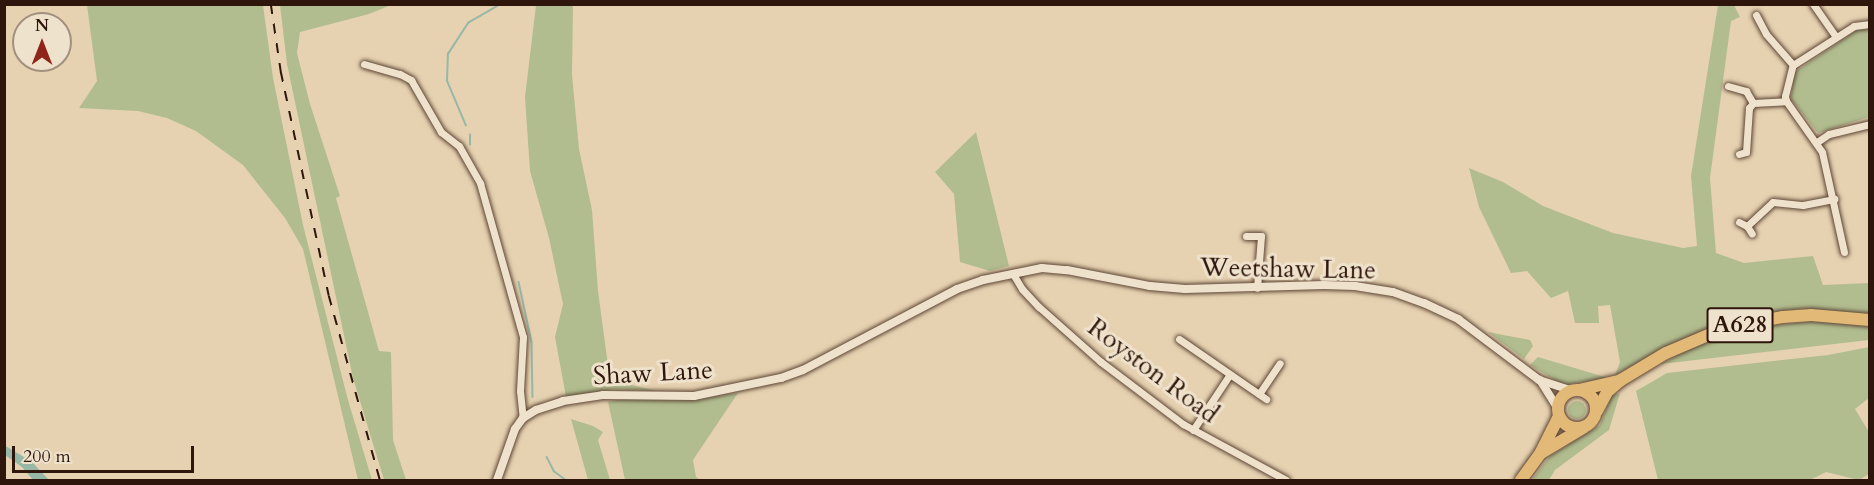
<!DOCTYPE html>
<style>
body{margin:0}
#map{position:relative;width:1874px;height:485px;overflow:hidden;background:#e6d2b1;font-family:Cardo,serif}
div>[style]{position:absolute}
[style*='--x']{left:calc(var(--x)*1px);top:calc(var(--y)*1px);width:calc(var(--w)*1px);rotate:calc(var(--a)*1deg)}
.green>*{inset:0;background:#b1bd8f}
.round{border-radius:50%}
.water>*{inset:0;background:#97b8a7}
.stream>*{height:1.5px;margin:-0.75px;padding:0 0.75px;transform-origin:0.75px;border-radius:0.75px;background:#97b8a7}
.roads{filter:drop-shadow(0 0 2px #5d4535) drop-shadow(0 0 2px #5d4535)}
.minor>*{height:7px;margin:-3.5px;padding:0 3.5px;transform-origin:3.5px;border-radius:3.5px;background:#efe2cc}
.tertiary>*{height:8px;margin:-4px;padding:0 4px;transform-origin:4px;border-radius:4px;background:#efe2cc}
.trunk>*{height:12px;margin:-6px;padding:0 6px;transform-origin:6px;border-radius:6px;background:#e3b978}
.trunk>.ring{margin:-6px;padding:0;box-sizing:content-box;background:none;border:12px solid #e3b978;border-radius:50%}
.rail>*{height:1.5px;margin-top:-0.75px;transform-origin:0;background:repeating-linear-gradient(90deg,#2f160c 0 10px,transparent 0 20px)}
span{translate:-50% -50%;white-space:nowrap;text-align:center;line-height:1.15;-webkit-text-stroke:6px #efe2cc;paint-order:stroke}
.shield-label span{padding:2px 4px;background:#efe2cc;border:2px solid;border-radius:4px;-webkit-text-stroke-width:0}
.shield-label{font-size:24px;color:#2f160c;font-weight:700}
.street-label{font-size:26px;color:#2f160c}
.frame{position:absolute;inset:0;border:6px solid #2f160c;pointer-events:none}
.north{position:absolute;left:12px;top:12px;width:60px;height:60px;box-sizing:border-box;background:#efe2cc;border:2px solid #a2907f;border-radius:50%;rotate:0deg;font-size:16px;font-weight:700;line-height:24px;text-align:center;color:#2f160c}
.north::after{content:'';display:block;margin:auto;width:21px;height:27px;background:#8f2418;clip-path:polygon(50% 0,100% 100%,50% 72%,0 100%)}
.scale{position:absolute;left:12px;top:446px;width:182px;height:27px;box-sizing:border-box;border:3px solid #2f160c;border-top:0;padding-left:8px;font-size:18px;line-height:21px;white-space:nowrap;color:#2f160c;-webkit-text-stroke:4px #efe2cc;paint-order:stroke}
</style>
<div id="map">
<div class="green">
<div style="clip-path:polygon(87px 5px,263px 5px,273px 78px,303px 225px,348px 400px,372px 480px,358px 480px,303px 249px,285px 218px,243px 165px,196px 131px,167px 118px,138px 111px,79px 108px,97px 81px)"></div>
<div style="clip-path:polygon(280px 5px,391px 5px,369px 14px,300px 32px,297px 53px,310px 104px,340px 196px,336px 198px,379px 351px,391px 352px,393px 440px,406px 480px,384px 480px,353px 378px,287px 64px)"></div>
<div style="clip-path:polygon(536px 5px,573px 5px,572px 75px,579px 149px,592px 210px,598px 291px,610px 380px,657px 391px,613px 389px,566px 397px,555px 337px,563px 304px,549px 238px,530px 171px,525px 97px)"></div>
<div style="clip-path:polygon(1718px 5px,1734px 5px,1740px 17px,1731px 21px,1710px 178px,1716px 253px,1744px 263px,1813px 256px,1823px 285px,1869px 283px,1869px 315px,1798px 309px,1734px 322px,1671px 345px,1615px 375px,1620px 362px,1610px 305px,1598px 306px,1599px 323px,1575px 323px,1568px 291px,1551px 298px,1527px 271px,1511px 273px,1479px 207px,1469px 168px,1503px 182px,1543px 206px,1613px 233px,1683px 248px,1697px 246px,1691px 176px)"></div>
<div style="clip-path:polygon(1858px 29px,1869px 29px,1869px 117px,1818px 133px,1791px 99px,1794px 73px)"></div>
<div style="clip-path:polygon(976px 132px,1009px 266px,990px 271px,960px 262px,954px 194px,935px 172px)"></div>
<div style="clip-path:polygon(1814px 321px,1869px 327px,1869px 340px,1661px 364px,1701px 343px,1758px 327px)"></div>
<div style="clip-path:polygon(1488px 332px,1530px 340px,1533px 346px,1524px 359px)"></div>
<div style="clip-path:polygon(1869px 347px,1869px 398px,1855px 409px,1869px 432px,1869px 474px,1859px 480px,1826px 472px,1810px 480px,1658px 480px,1636px 391px,1667px 373px,1828px 355px)"></div>
<div style="clip-path:polygon(1538px 357px,1608px 378px,1563px 385px,1530px 365px)"></div>
<div style="clip-path:polygon(738px 393px,693px 460px,696px 477px,701px 480px,625px 480px,608px 402px,628px 397px,689px 400px)"></div>
<div style="clip-path:polygon(1620px 393px,1609px 430px,1555px 470px,1549px 480px,1532px 480px,1550px 456px,1600px 425px,1611px 396px)"></div>
<div class="round" style="left:1568px;top:401px;width:18px;height:18px"></div>
<div style="clip-path:polygon(571px 419px,593px 426px,603px 432px,598px 440px,610px 480px,588px 480px)"></div>
</div>
<div class="water">
<div style="clip-path:polygon(4px 445px,32px 462px,49px 480px,33px 480px,22px 467px,5px 455px)"></div>
</div>
<div class="stream">
<div style="--x:466;--y:126;--w:49;--a:-112.9"></div>
<div style="--x:447;--y:81;--w:27;--a:-88"></div>
<div style="--x:448;--y:54;--w:37;--a:-57"></div>
<div style="--x:468;--y:23;--w:38;--a:-30"></div>
<div style="--x:470;--y:145;--w:10;--a:-90"></div>
<div style="--x:519;--y:282;--w:61;--a:77.8"></div>
<div style="--x:532;--y:342;--w:55;--a:89"></div>
<div style="--x:547;--y:457;--w:16;--a:63"></div>
<div style="--x:554;--y:471;--w:15;--a:37"></div>
</div>
<div class="roads">
<div class="minor">
<div style="--x:1813;--y:4;--w:39;--a:55"></div>
<div style="--x:1756;--y:15;--w:21;--a:62"></div>
<div style="--x:1766;--y:34;--w:41;--a:48.9"></div>
<div style="--x:364;--y:64;--w:37;--a:16"></div>
<div style="--x:400;--y:74;--w:13;--a:29"></div>
<div style="--x:411;--y:80;--w:60;--a:60"></div>
<div style="--x:441;--y:132;--w:23;--a:38"></div>
<div style="--x:459;--y:146;--w:43;--a:60.4"></div>
<div style="--x:480;--y:183;--w:160;--a:74.4"></div>
<div style="--x:523;--y:337;--w:54;--a:93.2"></div>
<div style="--x:520;--y:391;--w:27;--a:84"></div>
<div style="--x:1728;--y:86;--w:19;--a:16"></div>
<div style="--x:1746;--y:91;--w:14;--a:60"></div>
<div style="--x:1817;--y:142;--w:14;--a:-34"></div>
<div style="--x:1829;--y:134;--w:42;--a:-13.7"></div>
<div style="--x:1739;--y:154;--w:7;--a:-16"></div>
<div style="--x:1746;--y:152;--w:44;--a:-86.1"></div>
<div style="--x:1749;--y:108;--w:6;--a:-51"></div>
<div style="--x:1753;--y:103;--w:33;--a:-3"></div>
<div style="--x:1739;--y:222;--w:9;--a:27"></div>
<div style="--x:1747;--y:226;--w:9;--a:58"></div>
<div style="--x:1747;--y:226;--w:35;--a:-43"></div>
<div style="--x:1773;--y:202;--w:30;--a:6"></div>
<div style="--x:1803;--y:205;--w:32;--a:-11"></div>
<div style="--x:1246;--y:236;--w:15;--a:0"></div>
<div style="--x:1261;--y:236;--w:52;--a:94.4"></div>
<div style="--x:1844;--y:252;--w:102;--a:-102.4"></div>
<div style="--x:1822;--y:152;--w:62;--a:-125.2"></div>
<div style="--x:1786;--y:101;--w:5;--a:-101"></div>
<div style="--x:1785;--y:96;--w:32;--a:-76"></div>
<div style="--x:1793;--y:65;--w:72;--a:-32.6"></div>
<div style="--x:1854;--y:26;--w:16;--a:-7"></div>
<div style="--x:1013;--y:274;--w:17;--a:59"></div>
<div style="--x:1022;--y:289;--w:25;--a:47"></div>
<div style="--x:1039;--y:307;--w:83;--a:41.6"></div>
<div style="--x:1101;--y:362;--w:103;--a:37.1"></div>
<div style="--x:1183;--y:424;--w:117;--a:28.5"></div>
<div style="--x:1179;--y:339;--w:106;--a:34.6"></div>
<div style="--x:1259;--y:394;--w:37;--a:-56"></div>
<div style="--x:1193;--y:430;--w:67;--a:-56.5"></div>
</div>
<div class="tertiary">
<div style="--x:1540;--y:380;--w:34;--a:58"></div>
<div style="--x:497;--y:480;--w:54;--a:-70.6"></div>
<div style="--x:515;--y:429;--w:14;--a:-54"></div>
<div style="--x:523;--y:418;--w:15;--a:-32"></div>
<div style="--x:536;--y:410;--w:28;--a:-18"></div>
<div style="--x:563;--y:401;--w:40;--a:-8.5"></div>
<div style="--x:603;--y:395;--w:91;--a:0.6"></div>
<div style="--x:694;--y:396;--w:89;--a:-11.7"></div>
<div style="--x:781;--y:378;--w:23;--a:-20"></div>
<div style="--x:803;--y:370;--w:174;--a:-27.7"></div>
<div style="--x:957;--y:289;--w:28;--a:-19"></div>
<div style="--x:983;--y:280;--w:60;--a:-11.5"></div>
<div style="--x:1042;--y:268;--w:25;--a:5"></div>
<div style="--x:1067;--y:270;--w:85;--a:10.9"></div>
<div style="--x:1150;--y:286;--w:35;--a:5"></div>
<div style="--x:1185;--y:289;--w:139;--a:-1.6"></div>
<div style="--x:1324;--y:285;--w:31;--a:2"></div>
<div style="--x:1355;--y:286;--w:38;--a:9"></div>
<div style="--x:1393;--y:292;--w:33;--a:20"></div>
<div style="--x:1424;--y:303;--w:38;--a:25"></div>
<div style="--x:1458;--y:319;--w:101;--a:37"></div>
<div style="--x:1539;--y:380;--w:35;--a:18"></div>
</div>
<div class="trunk">
<div class="ring" style="left:1558px;top:390px;width:26px;height:26px"></div>
<div style="--x:1579;--y:390;--w:39;--a:-13"></div>
<div style="--x:1597;--y:411;--w:21;--a:-62"></div>
<div style="--x:1607;--y:392;--w:18;--a:-41"></div>
<div style="--x:1621;--y:380;--w:52;--a:-31"></div>
<div style="--x:1666;--y:353;--w:51;--a:-23.1"></div>
<div style="--x:1713;--y:333;--w:26;--a:-18"></div>
<div style="--x:1738;--y:325;--w:46;--a:-10.1"></div>
<div style="--x:1783;--y:317;--w:28;--a:-4"></div>
<div style="--x:1811;--y:315;--w:59;--a:4.8"></div>
<div style="--x:1541;--y:453;--w:49;--a:-30.8"></div>
<div style="--x:1521;--y:480;--w:32;--a:-54"></div>
<div style="--x:1540;--y:454;--w:42;--a:-63.4"></div>
</div>
</div>
<div class="rail">
<div style="--x:271;--y:4;--w:69;--a:81.6"></div>
<div style="--x:281;--y:72;--w:229;--a:77.9"></div>
<div style="--x:329;--y:296;--w:191;--a:74.5"></div>
</div>
<div class="shield-label">
<span style="left:1740px;top:325px">A628</span>
</div>
<div class="street-label">
<span style="left:1288px;top:269px;rotate:1deg">Weetshaw Lane</span>
<span style="left:1153px;top:371px;rotate:37deg">Royston Road</span>
<span style="left:653px;top:373px;rotate:-3deg">Shaw Lane</span>
</div>
<div class="frame"></div>
<div class="north">N</div>
<div class="scale">200 m</div>
</div>
